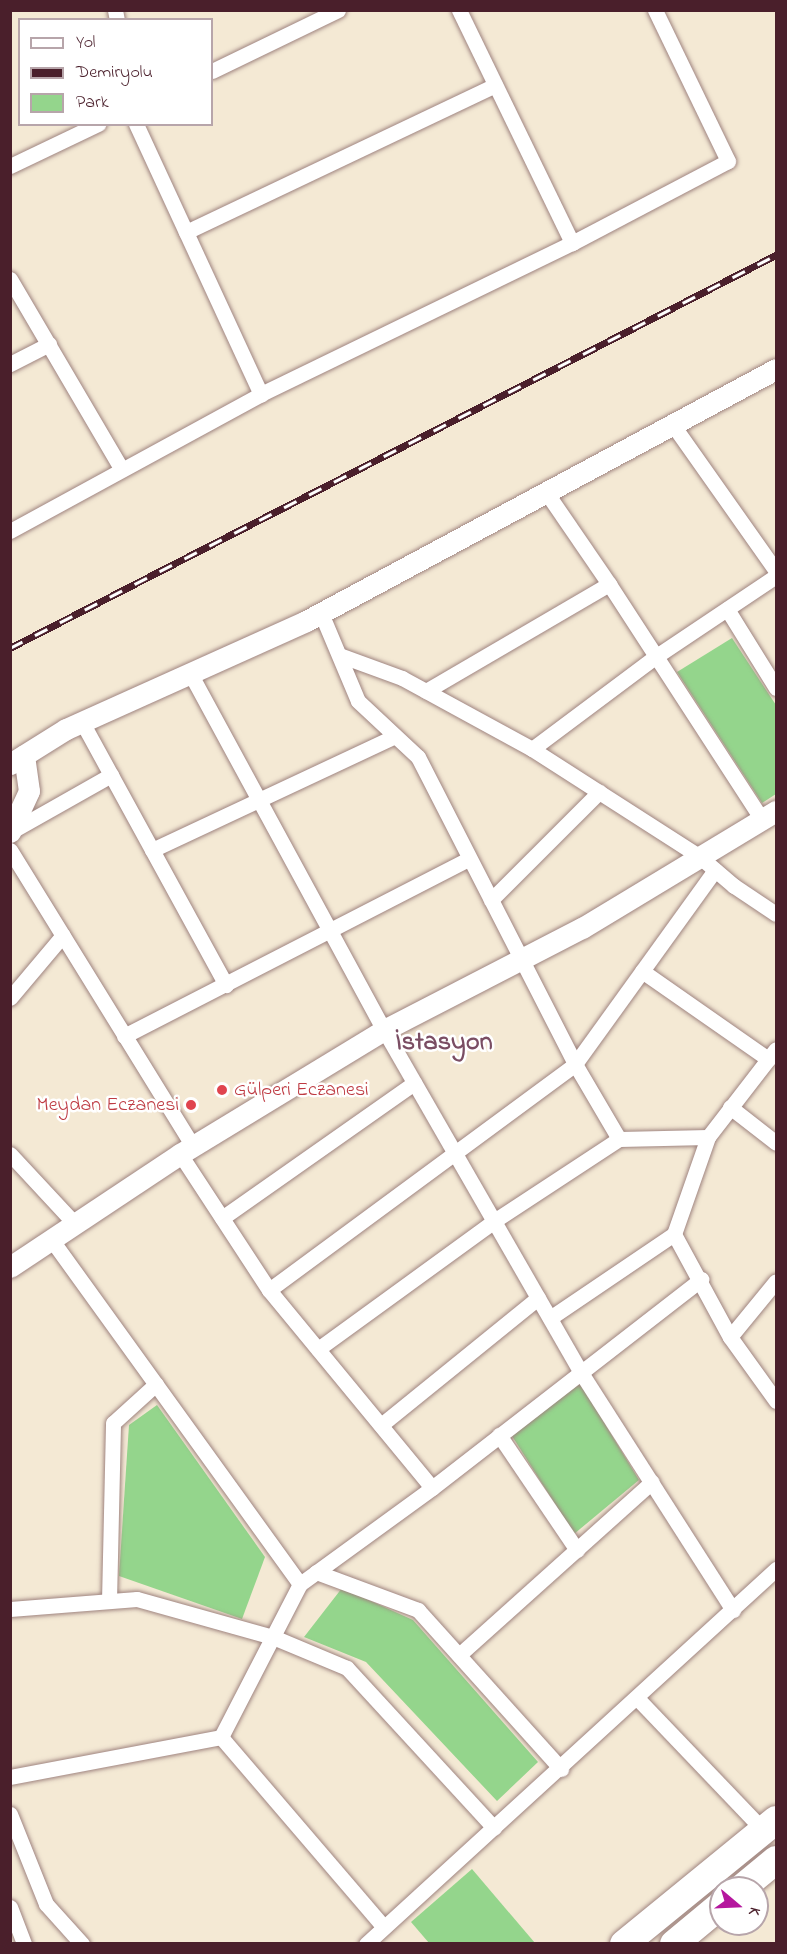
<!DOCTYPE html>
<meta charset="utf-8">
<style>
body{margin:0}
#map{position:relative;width:787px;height:1954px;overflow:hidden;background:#f4e9d4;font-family:"Indie Flower",sans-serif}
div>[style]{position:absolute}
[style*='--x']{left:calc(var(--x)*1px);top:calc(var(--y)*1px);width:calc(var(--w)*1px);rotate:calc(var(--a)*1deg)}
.green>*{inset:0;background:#94d58c}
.roads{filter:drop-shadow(0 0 2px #9f8480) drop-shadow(0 0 2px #9f8480)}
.street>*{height:15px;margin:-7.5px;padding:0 7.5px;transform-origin:7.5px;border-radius:7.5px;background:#fff}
.secondary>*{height:21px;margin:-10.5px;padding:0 10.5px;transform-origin:10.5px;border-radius:10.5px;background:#fff}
.highway>*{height:28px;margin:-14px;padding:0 14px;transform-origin:14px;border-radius:14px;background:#fff}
.rail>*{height:7px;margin-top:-3.5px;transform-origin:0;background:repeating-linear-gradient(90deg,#fff 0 14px,#4a1f2b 0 28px);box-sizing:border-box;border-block:2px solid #4a1f2b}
.dots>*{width:16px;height:16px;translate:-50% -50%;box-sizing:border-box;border:3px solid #fff;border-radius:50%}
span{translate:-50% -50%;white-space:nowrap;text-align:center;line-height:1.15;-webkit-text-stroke:5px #fff;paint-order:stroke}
.health-label{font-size:20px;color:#be3a42}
.left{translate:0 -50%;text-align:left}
.right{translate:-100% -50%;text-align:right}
.district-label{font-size:26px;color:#7a4d63;font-weight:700}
.frame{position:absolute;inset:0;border:12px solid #4a1f2b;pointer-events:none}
.legend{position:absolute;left:18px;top:18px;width:195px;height:108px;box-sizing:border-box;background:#fff;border:2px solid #b7a5aa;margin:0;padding:8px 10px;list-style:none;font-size:18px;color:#4a1f2b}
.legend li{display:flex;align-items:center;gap:12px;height:30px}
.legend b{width:30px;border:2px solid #b7a5aa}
.north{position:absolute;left:709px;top:1876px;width:60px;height:60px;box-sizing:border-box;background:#fff;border:2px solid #b7a5aa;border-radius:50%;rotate:109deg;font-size:16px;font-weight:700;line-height:24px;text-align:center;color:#4a1f2b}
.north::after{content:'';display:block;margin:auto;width:21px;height:27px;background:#b5179e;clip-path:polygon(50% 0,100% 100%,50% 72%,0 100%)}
</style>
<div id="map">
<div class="green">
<div style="clip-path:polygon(732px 638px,776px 705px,776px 794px,762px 803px,677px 672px)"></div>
<div style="clip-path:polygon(580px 1383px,639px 1480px,574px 1534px,512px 1436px)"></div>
<div style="clip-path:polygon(157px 1405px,265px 1557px,242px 1619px,119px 1576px,129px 1425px)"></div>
<div style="clip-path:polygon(342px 1588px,413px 1620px,538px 1762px,497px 1801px,366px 1662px,304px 1637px)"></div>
<div style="clip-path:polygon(472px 1869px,535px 1943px,429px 1943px,411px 1922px)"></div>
</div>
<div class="roads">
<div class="street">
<div style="--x:115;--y:10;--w:10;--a:79"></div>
<div style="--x:459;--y:10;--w:259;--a:64.1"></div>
<div style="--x:212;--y:71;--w:140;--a:-25.8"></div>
<div style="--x:136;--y:124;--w:298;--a:65.2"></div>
<div style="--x:10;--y:166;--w:98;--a:-25.5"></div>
<div style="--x:186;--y:232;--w:342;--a:-25.4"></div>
<div style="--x:10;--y:279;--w:219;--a:59.6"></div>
<div style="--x:10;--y:364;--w:44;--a:-27.1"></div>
<div style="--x:673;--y:425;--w:179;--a:54.8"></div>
<div style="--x:546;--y:492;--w:112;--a:55.6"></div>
<div style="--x:10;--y:531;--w:286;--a:-28.6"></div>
<div style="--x:261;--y:394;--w:346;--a:-25.9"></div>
<div style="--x:572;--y:243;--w:176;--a:-27.7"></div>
<div style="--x:728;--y:161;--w:168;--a:-115.8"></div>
<div style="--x:727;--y:609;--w:93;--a:58.2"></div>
<div style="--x:321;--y:613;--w:95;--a:67.2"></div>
<div style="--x:358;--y:701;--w:82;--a:43"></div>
<div style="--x:418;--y:757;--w:345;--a:62.9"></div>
<div style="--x:575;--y:1064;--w:87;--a:59.6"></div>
<div style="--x:619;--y:1139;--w:89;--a:-1.3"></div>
<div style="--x:708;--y:1137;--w:103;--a:109.3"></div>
<div style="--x:674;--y:1234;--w:117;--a:61.5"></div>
<div style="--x:730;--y:1337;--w:79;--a:54.3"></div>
<div style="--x:342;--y:656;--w:64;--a:20.1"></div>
<div style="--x:402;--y:678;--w:148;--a:28.6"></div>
<div style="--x:532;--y:749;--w:200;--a:32.7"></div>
<div style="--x:700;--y:857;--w:45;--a:40.5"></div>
<div style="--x:734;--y:886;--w:50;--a:33.7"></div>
<div style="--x:190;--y:673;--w:406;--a:61.5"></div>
<div style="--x:384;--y:1030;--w:393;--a:60.1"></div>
<div style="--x:580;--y:1371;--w:284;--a:57.4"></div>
<div style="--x:426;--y:691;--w:212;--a:-30.3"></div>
<div style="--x:609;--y:584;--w:281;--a:57"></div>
<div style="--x:82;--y:722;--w:300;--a:61.3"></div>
<div style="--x:532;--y:749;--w:154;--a:-36.8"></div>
<div style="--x:655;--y:657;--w:146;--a:-33.8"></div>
<div style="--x:12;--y:831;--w:114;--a:-29.5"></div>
<div style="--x:10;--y:850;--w:348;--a:58.3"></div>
<div style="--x:152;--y:850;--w:268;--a:-25.1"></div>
<div style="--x:491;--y:900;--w:153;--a:-45"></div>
<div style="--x:642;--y:971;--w:154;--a:34.9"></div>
<div style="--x:10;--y:998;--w:82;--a:-49.9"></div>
<div style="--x:124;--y:1036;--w:388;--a:-27.2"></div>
<div style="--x:730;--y:1107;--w:58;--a:38"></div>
<div style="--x:708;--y:1137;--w:111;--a:-52.3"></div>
<div style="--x:10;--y:1154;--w:96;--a:47.1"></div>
<div style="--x:180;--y:1154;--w:163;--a:56.8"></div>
<div style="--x:269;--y:1290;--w:256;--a:50.5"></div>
<div style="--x:432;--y:1488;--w:341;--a:-37.8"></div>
<div style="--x:222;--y:1218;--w:235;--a:-35.1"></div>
<div style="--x:51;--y:1239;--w:425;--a:54.2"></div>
<div style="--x:300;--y:1584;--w:163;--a:-36"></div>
<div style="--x:269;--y:1290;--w:380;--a:-36.4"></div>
<div style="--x:575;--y:1064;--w:239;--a:-54.2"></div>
<div style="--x:550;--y:1318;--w:150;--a:-34.1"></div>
<div style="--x:730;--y:1337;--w:72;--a:-50.6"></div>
<div style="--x:318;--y:1349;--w:218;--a:-36"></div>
<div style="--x:494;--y:1221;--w:149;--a:-33.3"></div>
<div style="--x:381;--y:1425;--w:202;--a:-39"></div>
<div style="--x:499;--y:1435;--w:139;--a:55.9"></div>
<div style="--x:316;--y:1572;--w:109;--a:20.4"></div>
<div style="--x:418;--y:1610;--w:214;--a:48"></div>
<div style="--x:109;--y:1601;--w:178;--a:-88.7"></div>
<div style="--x:113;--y:1423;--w:58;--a:-42.2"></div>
<div style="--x:10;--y:1609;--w:127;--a:-4.5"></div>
<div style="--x:137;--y:1599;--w:141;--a:15.6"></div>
<div style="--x:273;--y:1637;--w:80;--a:22.7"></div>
<div style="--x:347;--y:1668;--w:217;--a:47.4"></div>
<div style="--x:459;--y:1655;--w:259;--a:-41.9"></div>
<div style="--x:638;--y:1699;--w:182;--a:46.3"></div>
<div style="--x:221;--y:1737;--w:172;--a:-62.7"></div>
<div style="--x:10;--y:1777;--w:215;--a:-10.7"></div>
<div style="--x:221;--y:1737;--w:250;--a:49.4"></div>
<div style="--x:10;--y:1814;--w:97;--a:68.2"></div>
<div style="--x:46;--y:1904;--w:54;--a:48"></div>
<div style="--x:10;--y:1907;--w:40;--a:69"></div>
<div style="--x:366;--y:1944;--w:556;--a:-42.45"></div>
</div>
<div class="secondary">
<div style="--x:10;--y:764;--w:66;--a:-32"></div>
<div style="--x:66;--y:729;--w:263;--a:-24.2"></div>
<div style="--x:306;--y:621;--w:533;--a:-28.2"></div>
<div style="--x:10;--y:832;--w:45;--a:-65.1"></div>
<div style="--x:29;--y:791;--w:36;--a:-98"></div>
<div style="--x:10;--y:1267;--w:204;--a:-33.6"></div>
<div style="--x:180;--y:1154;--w:239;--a:-31.3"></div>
<div style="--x:384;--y:1030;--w:223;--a:-27.3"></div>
<div style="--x:582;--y:928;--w:227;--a:-31.1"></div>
</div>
<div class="highway">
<div style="--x:742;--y:1888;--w:44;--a:-39.5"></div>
<div style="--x:624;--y:1944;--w:196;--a:-39.2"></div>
<div style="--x:674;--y:1944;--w:61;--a:-39.7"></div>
</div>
</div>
<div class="rail">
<div style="--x:10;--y:648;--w:861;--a:-27.16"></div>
</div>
<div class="dots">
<div style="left:222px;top:1090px;background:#e0444e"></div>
<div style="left:191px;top:1105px;background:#e0444e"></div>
</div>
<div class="health-label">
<span class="left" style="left:234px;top:1090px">Gülperi Eczanesi</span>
<span class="right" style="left:179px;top:1105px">Meydan Eczanesi</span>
</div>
<div class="district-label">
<span style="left:444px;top:1044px">İstasyon</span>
</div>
<div class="frame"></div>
<ul class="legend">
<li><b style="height:8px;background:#fff"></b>Yol</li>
<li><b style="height:8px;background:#4a1f2b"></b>Demiryolu</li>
<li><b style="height:16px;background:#94d58c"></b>Park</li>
</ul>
<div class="north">K</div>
</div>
